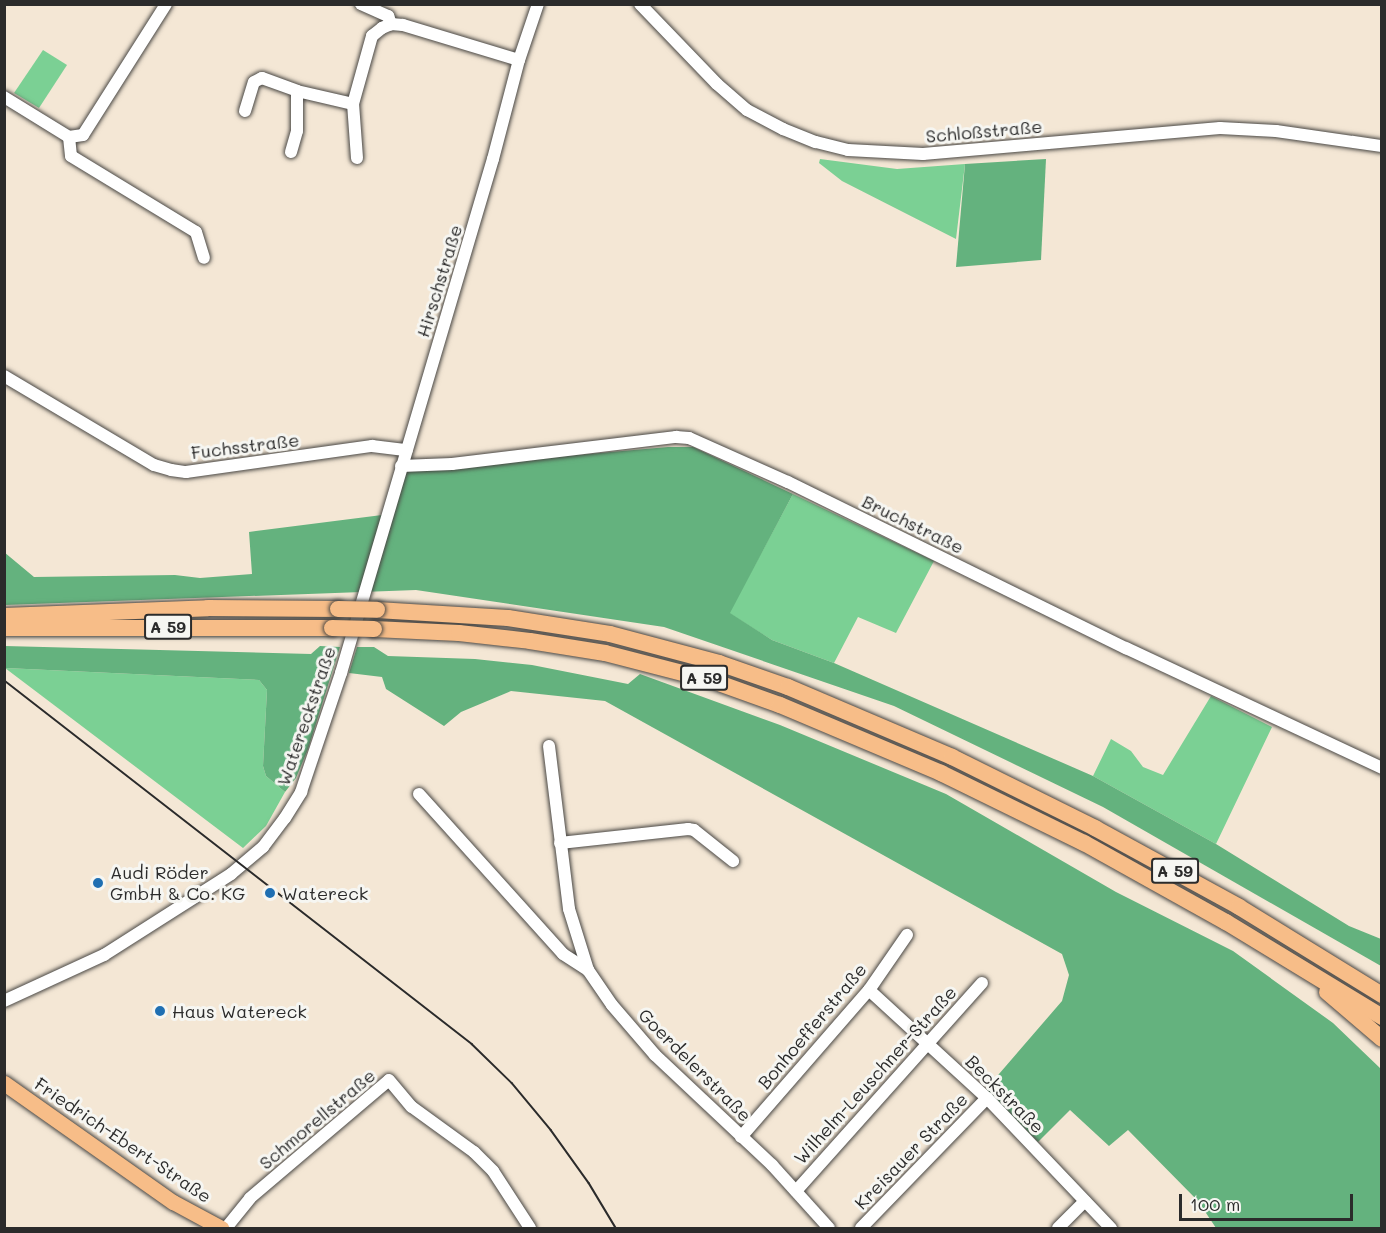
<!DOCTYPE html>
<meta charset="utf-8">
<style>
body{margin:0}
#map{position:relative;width:1386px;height:1233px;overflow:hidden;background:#f4e7d5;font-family:Mali,sans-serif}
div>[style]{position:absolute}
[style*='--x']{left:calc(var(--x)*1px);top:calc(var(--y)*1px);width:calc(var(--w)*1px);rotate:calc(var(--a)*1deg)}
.green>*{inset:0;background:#7bd094}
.forest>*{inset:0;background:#64b27e}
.roads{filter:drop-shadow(0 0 2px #494744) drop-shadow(0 0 2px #494744)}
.minor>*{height:12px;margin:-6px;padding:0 6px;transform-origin:6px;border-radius:6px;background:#fff}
.major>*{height:15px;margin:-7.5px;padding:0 7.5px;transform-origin:7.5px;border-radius:7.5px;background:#f7bd88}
.highway>*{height:16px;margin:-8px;padding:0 8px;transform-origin:8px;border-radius:8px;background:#f7bd88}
.tram>*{height:1.5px;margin:-0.75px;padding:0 0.75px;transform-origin:0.75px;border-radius:0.75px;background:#2b2b2b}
.bridges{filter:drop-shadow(0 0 2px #494744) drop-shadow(0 0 2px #494744)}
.highway-bridge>*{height:16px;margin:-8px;padding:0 8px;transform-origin:8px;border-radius:8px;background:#f7bd88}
.dots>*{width:16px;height:16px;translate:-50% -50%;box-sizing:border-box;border:3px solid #f6f6f2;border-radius:50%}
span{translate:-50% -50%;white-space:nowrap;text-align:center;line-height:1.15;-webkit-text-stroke:6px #f6f6f2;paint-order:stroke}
.shield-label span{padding:2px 4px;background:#f6f6f2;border:2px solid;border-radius:4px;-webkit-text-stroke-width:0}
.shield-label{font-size:16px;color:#2b2b2b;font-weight:700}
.street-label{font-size:18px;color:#2b2b2b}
.poi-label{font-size:18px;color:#2b2b2b}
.left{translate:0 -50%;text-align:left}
.frame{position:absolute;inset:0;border:6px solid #2b2b2b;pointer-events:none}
.scale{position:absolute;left:1179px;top:1194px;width:174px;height:27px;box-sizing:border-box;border:3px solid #2b2b2b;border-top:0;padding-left:8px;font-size:18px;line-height:21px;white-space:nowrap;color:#2b2b2b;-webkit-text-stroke:4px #f6f6f2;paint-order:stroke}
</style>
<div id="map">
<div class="green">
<div style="clip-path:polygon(43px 50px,67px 65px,39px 108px,14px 93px)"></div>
<div style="clip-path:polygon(820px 159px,897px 169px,965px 164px,956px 239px,842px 181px,819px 163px)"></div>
<div style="clip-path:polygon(793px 494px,934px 561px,896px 633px,858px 617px,834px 663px,772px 640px,729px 613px)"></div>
<div style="clip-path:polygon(5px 668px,259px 680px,267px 690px,263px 766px,266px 776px,285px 792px,266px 826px,243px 848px)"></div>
<div style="clip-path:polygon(1211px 696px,1272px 727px,1216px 844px,1093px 776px,1111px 739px,1131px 751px,1143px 767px,1163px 775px)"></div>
</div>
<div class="forest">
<div style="clip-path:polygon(1046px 159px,1041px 260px,956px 267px,965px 164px)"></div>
<div style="clip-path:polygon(668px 447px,693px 447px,793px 494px,730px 613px,772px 640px,834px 663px,1093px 776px,1216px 844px,1349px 926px,1381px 939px,1381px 966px,1103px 807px,894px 706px,664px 627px,416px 590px,5px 605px,4px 552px,34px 577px,175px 575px,200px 578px,252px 574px,249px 532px,382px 515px,396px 471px)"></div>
<div style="clip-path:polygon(5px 646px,311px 654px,320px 646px,340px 647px,308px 749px,296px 778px,285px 792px,266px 776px,263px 766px,267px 690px,259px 680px,5px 668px)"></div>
<div style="clip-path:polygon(357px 647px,374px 647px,388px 656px,475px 659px,532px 665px,628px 684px,640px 674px,780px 725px,946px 794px,1116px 892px,1233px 951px,1333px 1023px,1381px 1069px,1381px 1228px,1216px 1228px,1198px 1201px,1128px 1130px,1109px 1146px,1070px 1110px,1038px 1142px,986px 1089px,1062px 1001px,1069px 975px,1062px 954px,605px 701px,511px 691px,461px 712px,444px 726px,386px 689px,382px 677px,349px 673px)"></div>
</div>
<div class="roads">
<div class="minor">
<div style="--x:361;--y:4;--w:30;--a:24"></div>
<div style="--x:388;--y:16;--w:9;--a:69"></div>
<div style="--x:640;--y:4;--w:111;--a:46.1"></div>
<div style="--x:717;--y:84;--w:40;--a:41"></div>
<div style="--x:747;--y:110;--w:41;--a:27.8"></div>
<div style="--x:783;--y:129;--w:35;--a:22"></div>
<div style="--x:816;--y:142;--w:33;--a:14"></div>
<div style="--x:848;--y:150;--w:75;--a:3.1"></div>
<div style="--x:923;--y:154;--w:298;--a:-5"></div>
<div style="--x:1220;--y:128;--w:56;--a:3.1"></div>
<div style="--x:1276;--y:131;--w:107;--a:8.1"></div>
<div style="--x:4;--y:97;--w:76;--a:31.6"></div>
<div style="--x:69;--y:137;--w:14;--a:-8"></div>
<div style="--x:83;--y:135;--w:155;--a:-57.6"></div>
<div style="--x:245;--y:111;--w:30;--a:-73"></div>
<div style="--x:254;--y:82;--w:9;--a:-27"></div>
<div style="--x:262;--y:78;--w:37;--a:20"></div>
<div style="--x:69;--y:137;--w:19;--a:84"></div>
<div style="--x:71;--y:156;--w:146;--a:31.3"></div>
<div style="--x:196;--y:232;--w:27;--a:73"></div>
<div style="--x:291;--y:152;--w:22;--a:-74"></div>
<div style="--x:297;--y:131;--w:40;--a:-90"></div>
<div style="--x:297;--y:91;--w:57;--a:13.1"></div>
<div style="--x:357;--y:158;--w:54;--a:-94.2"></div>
<div style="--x:353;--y:104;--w:71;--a:-74.4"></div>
<div style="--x:372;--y:36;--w:13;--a:-39"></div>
<div style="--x:382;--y:28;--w:10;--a:-24"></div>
<div style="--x:391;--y:24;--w:12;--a:5"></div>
<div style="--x:403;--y:25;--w:121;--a:16.8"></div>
<div style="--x:4;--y:376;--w:174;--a:30.7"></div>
<div style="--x:154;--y:465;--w:18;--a:16"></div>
<div style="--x:171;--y:470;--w:15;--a:8"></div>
<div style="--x:186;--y:472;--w:188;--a:-8"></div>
<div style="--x:372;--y:446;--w:35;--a:7"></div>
<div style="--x:401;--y:466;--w:51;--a:-2.2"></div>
<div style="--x:452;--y:464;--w:226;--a:-6.9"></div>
<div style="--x:676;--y:437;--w:13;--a:4"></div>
<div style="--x:689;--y:438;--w:108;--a:24"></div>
<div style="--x:788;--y:482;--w:377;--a:26.2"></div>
<div style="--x:1126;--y:648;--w:283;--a:25.1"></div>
<div style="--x:549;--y:746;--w:164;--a:83"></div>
<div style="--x:569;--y:909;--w:64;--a:72.7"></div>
<div style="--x:419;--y:794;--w:215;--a:48"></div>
<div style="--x:563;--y:954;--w:30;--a:33"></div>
<div style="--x:588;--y:970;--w:42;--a:55.6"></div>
<div style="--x:612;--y:1005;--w:66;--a:49.3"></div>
<div style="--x:655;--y:1055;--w:161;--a:43.2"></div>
<div style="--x:772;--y:1165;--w:85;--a:47.9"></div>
<div style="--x:560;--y:843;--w:129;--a:-6.2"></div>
<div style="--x:688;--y:829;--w:6;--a:9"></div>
<div style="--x:694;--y:830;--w:50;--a:38.5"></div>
<div style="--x:869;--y:990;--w:160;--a:42.5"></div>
<div style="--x:987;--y:1098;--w:180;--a:46.4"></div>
<div style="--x:4;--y:1001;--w:110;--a:-24.7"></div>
<div style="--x:104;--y:955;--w:151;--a:-32.5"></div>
<div style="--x:231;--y:874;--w:42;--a:-40.2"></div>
<div style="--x:263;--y:847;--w:36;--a:-53"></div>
<div style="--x:285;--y:818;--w:31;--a:-58"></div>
<div style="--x:301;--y:792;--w:126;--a:-71.4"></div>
<div style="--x:341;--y:673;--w:536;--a:-73.53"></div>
<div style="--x:493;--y:159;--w:102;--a:-75.3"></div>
<div style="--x:519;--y:60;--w:59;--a:-71.3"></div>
<div style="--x:741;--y:1137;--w:195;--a:-49"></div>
<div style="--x:869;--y:990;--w:67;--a:-55.4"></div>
<div style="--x:796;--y:1191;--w:279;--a:-48.2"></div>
<div style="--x:226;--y:1228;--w:38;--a:-51"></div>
<div style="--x:250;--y:1198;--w:182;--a:-40.3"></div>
<div style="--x:389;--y:1080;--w:35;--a:50"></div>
<div style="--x:412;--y:1107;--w:77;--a:36"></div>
<div style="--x:474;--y:1152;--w:27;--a:45"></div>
<div style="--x:493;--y:1171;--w:68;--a:57"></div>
<div style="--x:861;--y:1228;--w:181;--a:-45.9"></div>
<div style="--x:1058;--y:1228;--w:38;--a:-45"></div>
</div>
<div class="major">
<div style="--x:4;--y:1083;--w:207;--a:35.2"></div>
<div style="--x:173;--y:1202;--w:55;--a:28.4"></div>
</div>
<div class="highway">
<div style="--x:377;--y:610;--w:131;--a:3.5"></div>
<div style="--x:508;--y:618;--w:103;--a:8.9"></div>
<div style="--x:610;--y:634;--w:113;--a:14.9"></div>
<div style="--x:719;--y:663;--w:73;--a:19.2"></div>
<div style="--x:788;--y:687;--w:178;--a:23.1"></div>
<div style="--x:952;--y:757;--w:160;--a:26.4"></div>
<div style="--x:1095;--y:828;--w:164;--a:28.7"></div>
<div style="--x:1239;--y:907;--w:168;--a:31.6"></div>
<div style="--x:4;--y:616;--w:204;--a:-2.2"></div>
<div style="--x:208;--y:608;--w:130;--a:0.4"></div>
<div style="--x:4;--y:628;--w:328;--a:0"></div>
<div style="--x:374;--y:629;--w:85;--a:2.7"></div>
<div style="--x:459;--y:633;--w:71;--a:6.4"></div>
<div style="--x:530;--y:641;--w:76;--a:9.1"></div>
<div style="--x:605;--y:653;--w:112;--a:14.5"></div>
<div style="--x:713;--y:681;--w:71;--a:19.7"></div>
<div style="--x:780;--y:705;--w:175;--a:22.9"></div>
<div style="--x:941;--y:773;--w:159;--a:26.1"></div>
<div style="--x:1084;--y:843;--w:162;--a:29.1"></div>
<div style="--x:1226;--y:922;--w:183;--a:31.3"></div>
<div style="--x:1327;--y:992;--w:72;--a:40.5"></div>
</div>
</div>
<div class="tram">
<div style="--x:4;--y:680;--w:593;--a:37.87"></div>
<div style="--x:472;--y:1044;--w:56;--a:44.3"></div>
<div style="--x:512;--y:1083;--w:61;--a:50.3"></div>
<div style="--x:551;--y:1130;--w:65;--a:54.4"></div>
<div style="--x:589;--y:1183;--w:52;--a:59"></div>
</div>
<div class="bridges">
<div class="highway-bridge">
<div style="--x:338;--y:609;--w:39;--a:1"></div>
<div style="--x:332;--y:628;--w:42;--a:1.4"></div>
</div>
</div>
<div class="dots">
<div style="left:98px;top:883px;background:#1f6fb2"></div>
<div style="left:270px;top:893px;background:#1f6fb2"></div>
<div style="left:160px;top:1011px;background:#1f6fb2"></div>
</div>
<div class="shield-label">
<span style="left:168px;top:627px">A 59</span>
<span style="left:704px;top:678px">A 59</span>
<span style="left:1175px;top:871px">A 59</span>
</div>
<div class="street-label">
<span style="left:984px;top:131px;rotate:-5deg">Schloßstraße</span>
<span style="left:439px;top:281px;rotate:-73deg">Hirschstraße</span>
<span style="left:245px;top:446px;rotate:-7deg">Fuchsstraße</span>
<span style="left:913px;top:524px;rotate:26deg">Bruchstraße</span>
<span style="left:306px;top:716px;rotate:-71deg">Watereckstraße</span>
<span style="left:812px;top:1026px;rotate:-50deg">Bonhoefferstraße</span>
<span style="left:695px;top:1065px;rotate:45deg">Goerdelerstraße</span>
<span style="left:875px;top:1075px;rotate:-48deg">Wilhelm-Leuschner-Straße</span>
<span style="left:1005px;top:1094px;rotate:45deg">Beckstraße</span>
<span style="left:317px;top:1119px;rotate:-40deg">Schmorellstraße</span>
<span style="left:123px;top:1140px;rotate:34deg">Friedrich-Ebert-Straße</span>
<span style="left:911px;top:1151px;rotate:-46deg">Kreisauer Straße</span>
</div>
<div class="poi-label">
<span class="left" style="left:110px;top:883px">Audi Röder<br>GmbH &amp; Co. KG</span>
<span class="left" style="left:282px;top:893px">Watereck</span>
<span class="left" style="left:172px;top:1011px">Haus Watereck</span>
</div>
<div class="frame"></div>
<div class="scale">100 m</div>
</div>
